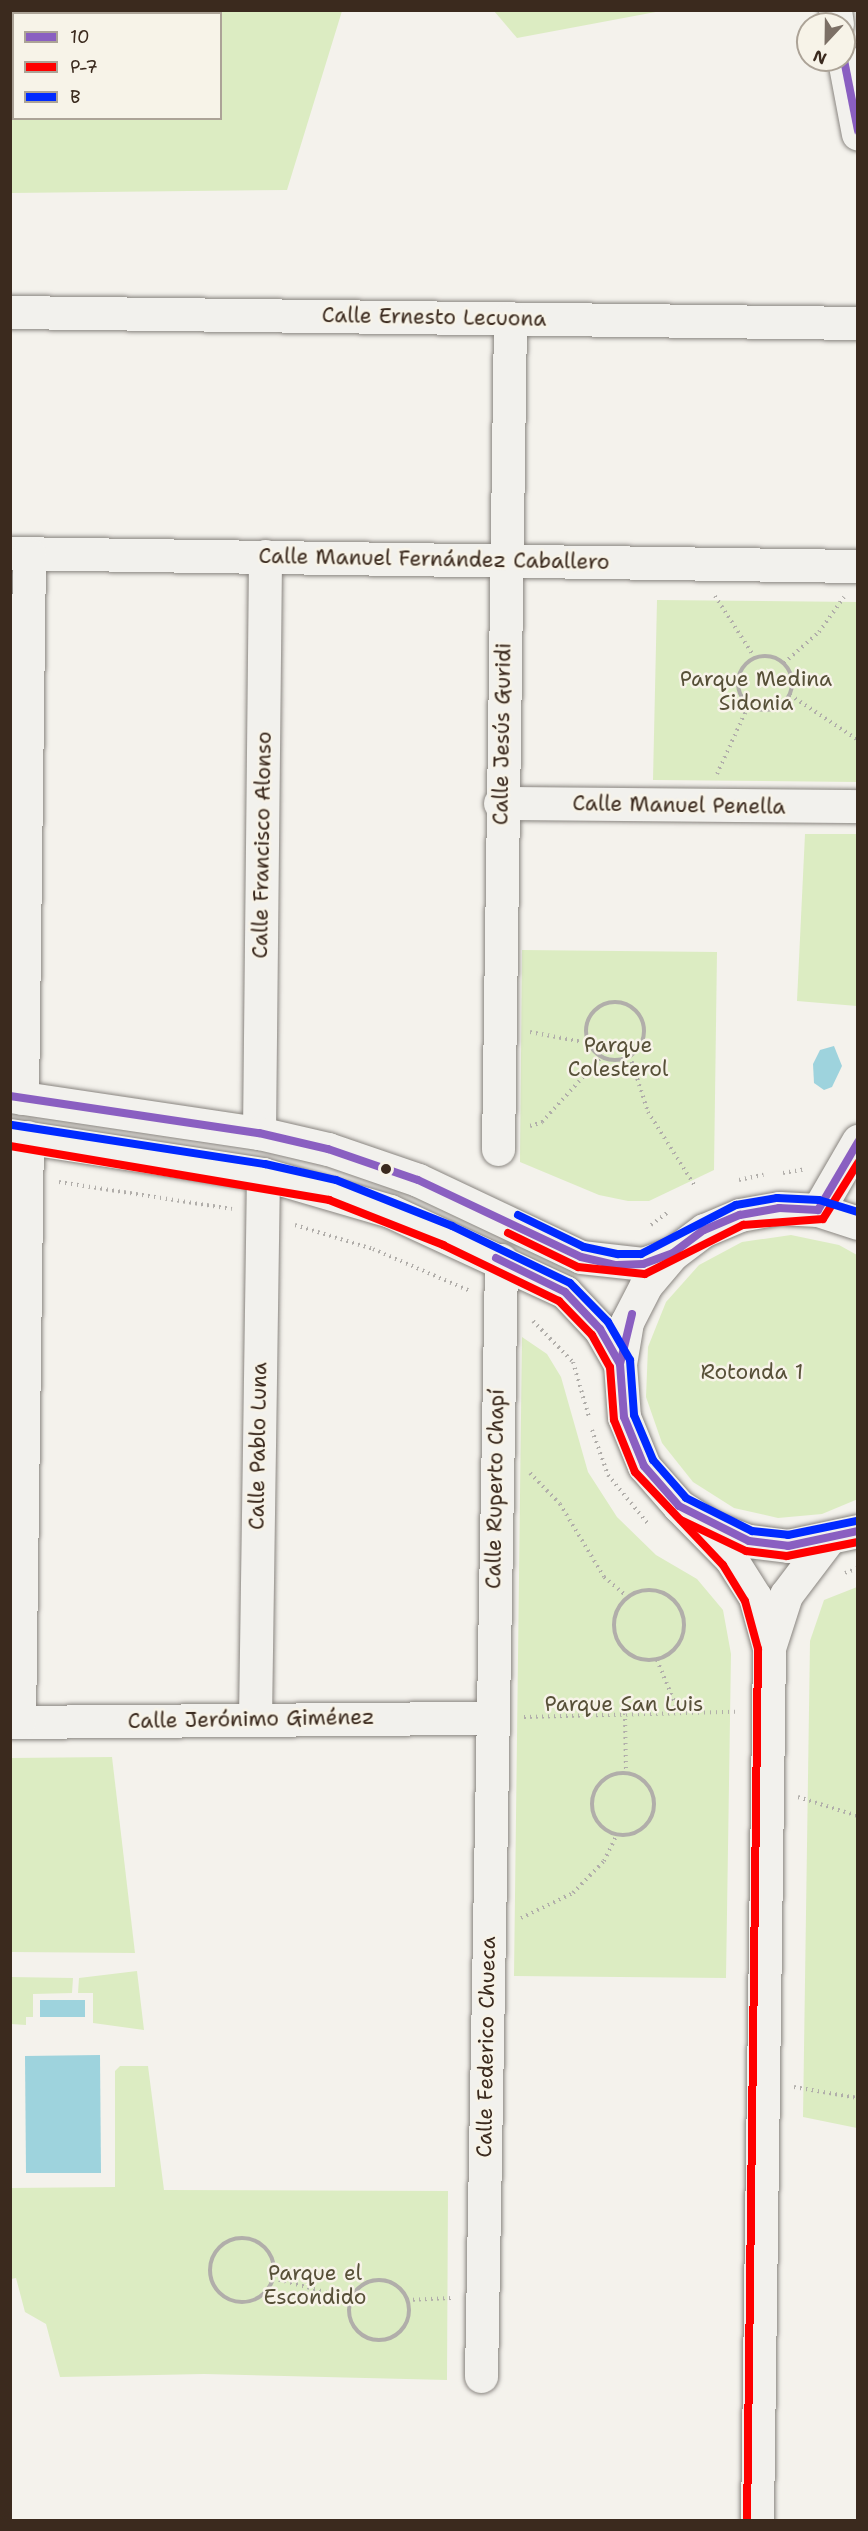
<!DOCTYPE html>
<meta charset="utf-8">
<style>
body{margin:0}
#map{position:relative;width:868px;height:2531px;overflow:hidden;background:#f4f2ec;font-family:"Shantell Sans",sans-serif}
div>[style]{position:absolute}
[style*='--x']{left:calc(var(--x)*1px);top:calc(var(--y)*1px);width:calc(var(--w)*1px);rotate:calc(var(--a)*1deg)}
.green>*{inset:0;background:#dcecc2}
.water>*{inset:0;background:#9ed3dd}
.path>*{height:4px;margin-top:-2px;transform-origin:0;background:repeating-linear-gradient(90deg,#b1aeaa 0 1.5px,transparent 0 6px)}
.path>.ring{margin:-2px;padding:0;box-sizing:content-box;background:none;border:4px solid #b1aeaa;border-radius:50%}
.roads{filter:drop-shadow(0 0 2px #898580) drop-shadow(0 0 2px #898580)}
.street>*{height:33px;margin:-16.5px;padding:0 16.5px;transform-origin:16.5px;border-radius:16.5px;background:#f2f1ed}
.secondary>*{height:33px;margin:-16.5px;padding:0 16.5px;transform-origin:16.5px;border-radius:16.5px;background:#f2f1ed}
.primary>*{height:33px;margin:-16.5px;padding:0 16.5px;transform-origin:16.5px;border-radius:16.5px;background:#f2f1ed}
.bus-1>*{height:8px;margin:-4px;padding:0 4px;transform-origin:4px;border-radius:4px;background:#8a5fc1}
.bus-2>*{height:8px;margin:-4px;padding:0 4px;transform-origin:4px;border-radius:4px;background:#f00}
.bus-3>*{height:8px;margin:-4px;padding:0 4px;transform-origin:4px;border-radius:4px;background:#002aff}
.dots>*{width:16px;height:16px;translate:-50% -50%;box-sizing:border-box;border:3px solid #f7f3e8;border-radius:50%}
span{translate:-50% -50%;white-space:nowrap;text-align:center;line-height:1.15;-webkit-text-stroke:5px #f7f3e8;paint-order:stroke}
.street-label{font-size:21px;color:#3b2a1e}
.park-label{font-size:21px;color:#575038}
.frame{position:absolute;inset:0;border:12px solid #3b2a1e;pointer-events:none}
.legend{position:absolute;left:12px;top:12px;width:210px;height:108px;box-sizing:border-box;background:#f7f3e8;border:2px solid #aca397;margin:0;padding:8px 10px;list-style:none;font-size:18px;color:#3b2a1e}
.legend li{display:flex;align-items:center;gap:12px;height:30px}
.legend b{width:30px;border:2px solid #aca397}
.north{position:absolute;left:796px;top:12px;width:60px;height:60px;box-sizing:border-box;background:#f7f3e8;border:2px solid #aca397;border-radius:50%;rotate:202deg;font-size:16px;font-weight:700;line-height:24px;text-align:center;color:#3b2a1e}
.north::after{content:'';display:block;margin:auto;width:21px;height:27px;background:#7c7066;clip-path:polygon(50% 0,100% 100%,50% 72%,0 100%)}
</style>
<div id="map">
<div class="green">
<div style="clip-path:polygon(evenodd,10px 11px,11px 10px,342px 11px,287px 190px,11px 193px,10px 11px,14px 14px,220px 14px,220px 118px,14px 118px,14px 14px)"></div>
<div style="clip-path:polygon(494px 11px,661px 11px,517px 38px)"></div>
<div style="clip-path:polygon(657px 600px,857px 602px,857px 782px,653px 780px)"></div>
<div style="clip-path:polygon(805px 834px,857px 834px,857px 1006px,797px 1001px)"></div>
<div style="clip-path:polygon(522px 950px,717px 952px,714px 1170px,649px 1201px,628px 1201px,599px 1195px,520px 1162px)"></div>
<div style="clip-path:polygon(791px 1235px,839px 1245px,857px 1255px,858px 1499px,822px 1514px,778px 1518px,734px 1508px,693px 1482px,662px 1443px,646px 1397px,648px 1347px,666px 1302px,699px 1265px,742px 1242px)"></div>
<div style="clip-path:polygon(522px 1337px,547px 1354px,561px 1377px,588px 1472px,617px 1517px,656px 1555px,697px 1579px,723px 1610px,731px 1654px,726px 1978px,514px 1976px)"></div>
<div style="clip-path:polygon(857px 1587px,857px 2128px,803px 2117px,810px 1641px,824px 1600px)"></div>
<div style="clip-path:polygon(112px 1757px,135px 1953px,11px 1952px,11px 1758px)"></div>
<div style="clip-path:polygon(137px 1971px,144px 2030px,93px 2023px,93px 1993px,78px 1993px,79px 1978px)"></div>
<div style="clip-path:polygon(11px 1977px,73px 1978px,72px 1993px,33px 1994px,33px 2017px,26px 2017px,26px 2025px,11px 2024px)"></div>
<div style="clip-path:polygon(120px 2066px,148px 2066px,164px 2190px,448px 2191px,447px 2380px,204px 2374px,60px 2377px,46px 2324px,25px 2312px,16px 2278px,11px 2279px,11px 2188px,115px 2187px,115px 2071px)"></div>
</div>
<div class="water">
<div style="clip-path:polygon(834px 1046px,842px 1066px,832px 1087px,824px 1090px,814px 1083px,813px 1064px,820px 1050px)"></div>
<div style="clip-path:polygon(40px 2000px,85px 2000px,85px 2017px,40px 2017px)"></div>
<div style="clip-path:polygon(100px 2055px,101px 2173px,26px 2173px,25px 2056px)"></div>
</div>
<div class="path">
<div style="--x:715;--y:596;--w:74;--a:57.2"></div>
<div class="ring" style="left:738px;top:656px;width:50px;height:50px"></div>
<div style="--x:784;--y:663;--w:47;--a:-41.5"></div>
<div style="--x:819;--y:632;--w:43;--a:-54.5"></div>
<div style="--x:790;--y:695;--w:82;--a:33.5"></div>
<div style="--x:717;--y:774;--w:77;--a:-65.4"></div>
<div class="ring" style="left:586px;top:1002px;width:54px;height:54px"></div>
<div style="--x:530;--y:1032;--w:59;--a:10.7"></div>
<div style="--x:630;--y:1056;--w:59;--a:72.2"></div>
<div style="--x:648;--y:1112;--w:88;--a:57.6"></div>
<div style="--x:530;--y:1126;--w:13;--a:-18"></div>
<div style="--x:542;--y:1122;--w:89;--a:-47.7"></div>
<div style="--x:783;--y:1173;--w:22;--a:-10"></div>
<div style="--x:739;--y:1180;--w:25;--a:-12"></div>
<div style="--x:59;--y:1182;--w:175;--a:8.9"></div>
<div style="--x:295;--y:1225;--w:82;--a:17.1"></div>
<div style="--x:373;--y:1249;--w:106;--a:23.4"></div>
<div style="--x:651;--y:1225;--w:20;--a:-37"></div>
<div style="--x:533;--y:1321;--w:57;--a:45.7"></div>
<div style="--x:573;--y:1362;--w:57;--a:73.8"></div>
<div style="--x:592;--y:1430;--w:48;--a:70.4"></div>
<div style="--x:608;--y:1475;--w:65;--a:50.6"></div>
<div style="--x:530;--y:1473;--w:43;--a:45.9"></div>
<div style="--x:560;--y:1504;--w:85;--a:58.9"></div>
<div style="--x:604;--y:1577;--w:31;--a:40"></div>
<div style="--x:845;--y:1573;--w:14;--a:-21"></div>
<div class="ring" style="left:614px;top:1590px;width:66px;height:66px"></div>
<div style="--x:657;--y:1660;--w:57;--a:67.5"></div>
<div style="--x:625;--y:1713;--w:59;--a:89"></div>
<div style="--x:524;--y:1717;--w:211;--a:-1.4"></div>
<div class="ring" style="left:592px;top:1773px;width:58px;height:58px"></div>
<div style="--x:798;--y:1797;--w:63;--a:17.6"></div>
<div style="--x:521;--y:1918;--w:58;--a:-25.7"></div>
<div style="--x:573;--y:1893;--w:45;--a:-45.9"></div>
<div style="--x:604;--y:1861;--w:30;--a:-64"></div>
<div style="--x:794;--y:2087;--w:65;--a:9.8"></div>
<div class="ring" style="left:210px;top:2238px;width:60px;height:60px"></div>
<div style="--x:273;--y:2278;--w:81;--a:15.1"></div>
<div class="ring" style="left:349px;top:2280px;width:56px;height:56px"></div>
<div style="--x:407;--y:2300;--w:44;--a:-2.6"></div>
</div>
<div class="roads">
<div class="street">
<div style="--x:10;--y:312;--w:848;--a:0.74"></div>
<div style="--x:10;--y:553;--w:848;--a:0.88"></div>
<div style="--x:500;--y:803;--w:358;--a:0.5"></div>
<div style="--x:22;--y:1098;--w:544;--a:-89.26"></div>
<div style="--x:259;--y:1133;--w:577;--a:-89.4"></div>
<div style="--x:498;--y:1149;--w:831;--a:-89.17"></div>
<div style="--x:255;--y:1719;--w:545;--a:-89.16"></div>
<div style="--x:10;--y:1722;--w:481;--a:-0.5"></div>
<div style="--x:19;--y:1722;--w:585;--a:-89.22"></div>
<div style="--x:481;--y:2376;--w:1116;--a:-88.97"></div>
</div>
<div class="secondary">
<div style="--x:835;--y:10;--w:14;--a:82"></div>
<div style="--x:844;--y:60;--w:75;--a:79.3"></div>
<div style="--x:818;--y:1210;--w:80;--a:-59.9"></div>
</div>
<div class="primary">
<div style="--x:10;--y:1096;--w:252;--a:8.5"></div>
<div style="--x:259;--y:1133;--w:71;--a:13.1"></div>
<div style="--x:328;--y:1149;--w:95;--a:19"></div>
<div style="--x:418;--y:1180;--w:180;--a:25.3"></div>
<div style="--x:581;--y:1257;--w:62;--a:6.4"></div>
<div style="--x:643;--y:1264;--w:32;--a:-20"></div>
<div style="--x:10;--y:1135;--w:256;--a:8.8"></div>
<div style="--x:263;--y:1174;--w:132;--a:16.2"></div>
<div style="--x:390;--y:1211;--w:193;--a:24.8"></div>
<div style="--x:565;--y:1292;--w:51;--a:46.6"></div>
<div style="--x:600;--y:1329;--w:40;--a:60.3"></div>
<div style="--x:858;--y:1223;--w:42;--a:-162"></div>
<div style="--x:818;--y:1210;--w:39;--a:-177"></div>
<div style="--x:779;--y:1208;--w:40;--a:170"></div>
<div style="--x:740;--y:1215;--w:39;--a:157"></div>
<div style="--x:704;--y:1230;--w:39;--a:143"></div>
<div style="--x:673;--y:1253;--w:42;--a:130.2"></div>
<div style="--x:646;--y:1285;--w:42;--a:117.2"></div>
<div style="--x:627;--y:1322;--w:43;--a:99.5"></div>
<div style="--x:620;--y:1364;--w:53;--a:85.7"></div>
<div style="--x:624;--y:1417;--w:53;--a:67.8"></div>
<div style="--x:644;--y:1466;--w:53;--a:48.8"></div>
<div style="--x:679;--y:1506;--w:39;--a:32"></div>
<div style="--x:712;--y:1527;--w:40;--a:21"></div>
<div style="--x:749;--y:1541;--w:39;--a:7"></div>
<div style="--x:788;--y:1546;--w:72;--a:-12.1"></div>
<div style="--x:679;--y:1506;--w:74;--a:45.5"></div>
<div style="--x:731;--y:1559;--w:45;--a:57.7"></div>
<div style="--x:755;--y:1597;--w:53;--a:74.6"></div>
<div style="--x:769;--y:1648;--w:872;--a:90.79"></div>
<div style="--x:769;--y:1648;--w:56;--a:-72.2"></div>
<div style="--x:786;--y:1595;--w:68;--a:-52.8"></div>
</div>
</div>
<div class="bus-1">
<div style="--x:844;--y:60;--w:72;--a:78.8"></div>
<div style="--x:10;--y:1096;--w:252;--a:8.5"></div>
<div style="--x:259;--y:1133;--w:71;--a:13.1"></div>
<div style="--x:328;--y:1149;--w:95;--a:19"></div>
<div style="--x:418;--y:1180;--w:180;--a:25.3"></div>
<div style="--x:581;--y:1257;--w:37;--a:13"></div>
<div style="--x:617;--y:1265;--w:26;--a:-2"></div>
<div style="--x:643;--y:1264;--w:32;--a:-20"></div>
<div style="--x:673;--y:1253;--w:39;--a:-37"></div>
<div style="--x:704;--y:1230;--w:39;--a:-23"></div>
<div style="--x:740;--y:1215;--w:40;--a:-10"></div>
<div style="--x:779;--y:1208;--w:39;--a:3"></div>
<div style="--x:818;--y:1210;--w:79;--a:-59.5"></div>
<div style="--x:496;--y:1258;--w:77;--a:26.2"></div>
<div style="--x:565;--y:1292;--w:51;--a:46.6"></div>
<div style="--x:600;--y:1329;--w:40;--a:60.3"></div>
<div style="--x:632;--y:1314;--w:51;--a:103.5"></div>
<div style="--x:620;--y:1364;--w:53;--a:85.7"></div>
<div style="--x:624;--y:1417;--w:53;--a:67.8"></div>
<div style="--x:644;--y:1466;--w:53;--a:48.8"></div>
<div style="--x:679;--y:1506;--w:78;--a:26.6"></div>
<div style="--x:749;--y:1541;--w:39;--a:7"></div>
<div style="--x:788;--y:1546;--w:72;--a:-12.1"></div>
</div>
<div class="bus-2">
<div style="--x:10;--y:1146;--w:324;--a:9.6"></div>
<div style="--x:329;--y:1200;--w:123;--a:21.5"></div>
<div style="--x:443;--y:1245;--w:129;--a:25.8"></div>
<div style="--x:559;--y:1301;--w:47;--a:45.9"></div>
<div style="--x:592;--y:1335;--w:37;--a:61"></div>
<div style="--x:610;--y:1367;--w:53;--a:85.7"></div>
<div style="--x:614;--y:1420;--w:56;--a:68"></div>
<div style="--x:635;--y:1472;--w:128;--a:46.6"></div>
<div style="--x:723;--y:1565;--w:42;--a:58.6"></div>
<div style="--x:745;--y:1601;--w:50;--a:74.8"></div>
<div style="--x:758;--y:1649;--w:871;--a:90.72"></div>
<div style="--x:508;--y:1233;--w:78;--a:25.9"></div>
<div style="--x:578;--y:1267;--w:67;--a:6"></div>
<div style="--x:645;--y:1274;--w:110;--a:-26.6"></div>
<div style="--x:743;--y:1225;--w:80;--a:-4.3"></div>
<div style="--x:823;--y:1219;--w:66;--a:-58"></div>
<div style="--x:681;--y:1520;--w:72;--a:25.5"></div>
<div style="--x:746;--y:1551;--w:41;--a:7"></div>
<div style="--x:787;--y:1556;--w:72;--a:-11.2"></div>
</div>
<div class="bus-3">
<div style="--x:12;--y:1125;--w:256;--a:8.8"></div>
<div style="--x:265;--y:1164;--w:73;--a:12.7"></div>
<div style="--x:336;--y:1180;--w:125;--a:21.6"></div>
<div style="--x:452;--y:1226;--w:131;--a:25.8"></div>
<div style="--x:570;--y:1283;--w:54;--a:45.7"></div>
<div style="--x:608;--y:1322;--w:44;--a:59.9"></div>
<div style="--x:630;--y:1360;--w:55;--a:85.8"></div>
<div style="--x:634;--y:1415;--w:49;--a:67.1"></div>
<div style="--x:653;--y:1460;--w:50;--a:49"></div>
<div style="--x:686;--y:1498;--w:74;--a:26.6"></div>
<div style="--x:752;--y:1531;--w:36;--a:6"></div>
<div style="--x:788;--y:1535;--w:69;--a:-11.6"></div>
<div style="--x:518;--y:1215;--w:73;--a:25.9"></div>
<div style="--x:584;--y:1247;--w:35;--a:12"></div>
<div style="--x:618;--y:1254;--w:23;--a:0"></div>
<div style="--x:641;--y:1254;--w:107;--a:-27.3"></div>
<div style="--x:736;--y:1205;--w:42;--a:-9.7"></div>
<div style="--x:777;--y:1198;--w:42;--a:2.7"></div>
<div style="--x:819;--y:1200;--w:41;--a:17.1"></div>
</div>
<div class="dots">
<div style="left:386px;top:1169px;background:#3b2a1e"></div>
</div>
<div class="street-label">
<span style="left:434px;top:317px;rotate:1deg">Calle Ernesto Lecuona</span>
<span style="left:434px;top:559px;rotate:1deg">Calle Manuel Fernández Caballero</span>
<span style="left:502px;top:734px;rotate:-89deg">Calle Jesús Guridi</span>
<span style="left:679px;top:805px;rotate:1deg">Calle Manuel Penella</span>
<span style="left:262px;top:845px;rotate:-89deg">Calle Francisco Alonso</span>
<span style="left:258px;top:1446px;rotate:-89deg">Calle Pablo Luna</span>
<span style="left:495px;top:1489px;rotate:-89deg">Calle Ruperto Chapí</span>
<span style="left:251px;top:1719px;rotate:-1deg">Calle Jerónimo Giménez</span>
<span style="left:486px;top:2047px;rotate:-89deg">Calle Federico Chueca</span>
</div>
<div class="park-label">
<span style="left:756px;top:691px">Parque Medina<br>Sidonia</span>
<span style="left:618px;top:1057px">Parque<br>Colesterol</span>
<span style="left:752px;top:1372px">Rotonda 1</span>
<span style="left:624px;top:1704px">Parque San Luis</span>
<span style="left:315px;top:2285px">Parque el<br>Escondido</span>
</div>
<div class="frame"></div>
<ul class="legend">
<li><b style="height:8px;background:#8a5fc1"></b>10</li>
<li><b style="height:8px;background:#f00"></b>P-7</li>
<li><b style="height:8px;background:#002aff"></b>B</li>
</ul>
<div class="north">N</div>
</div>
